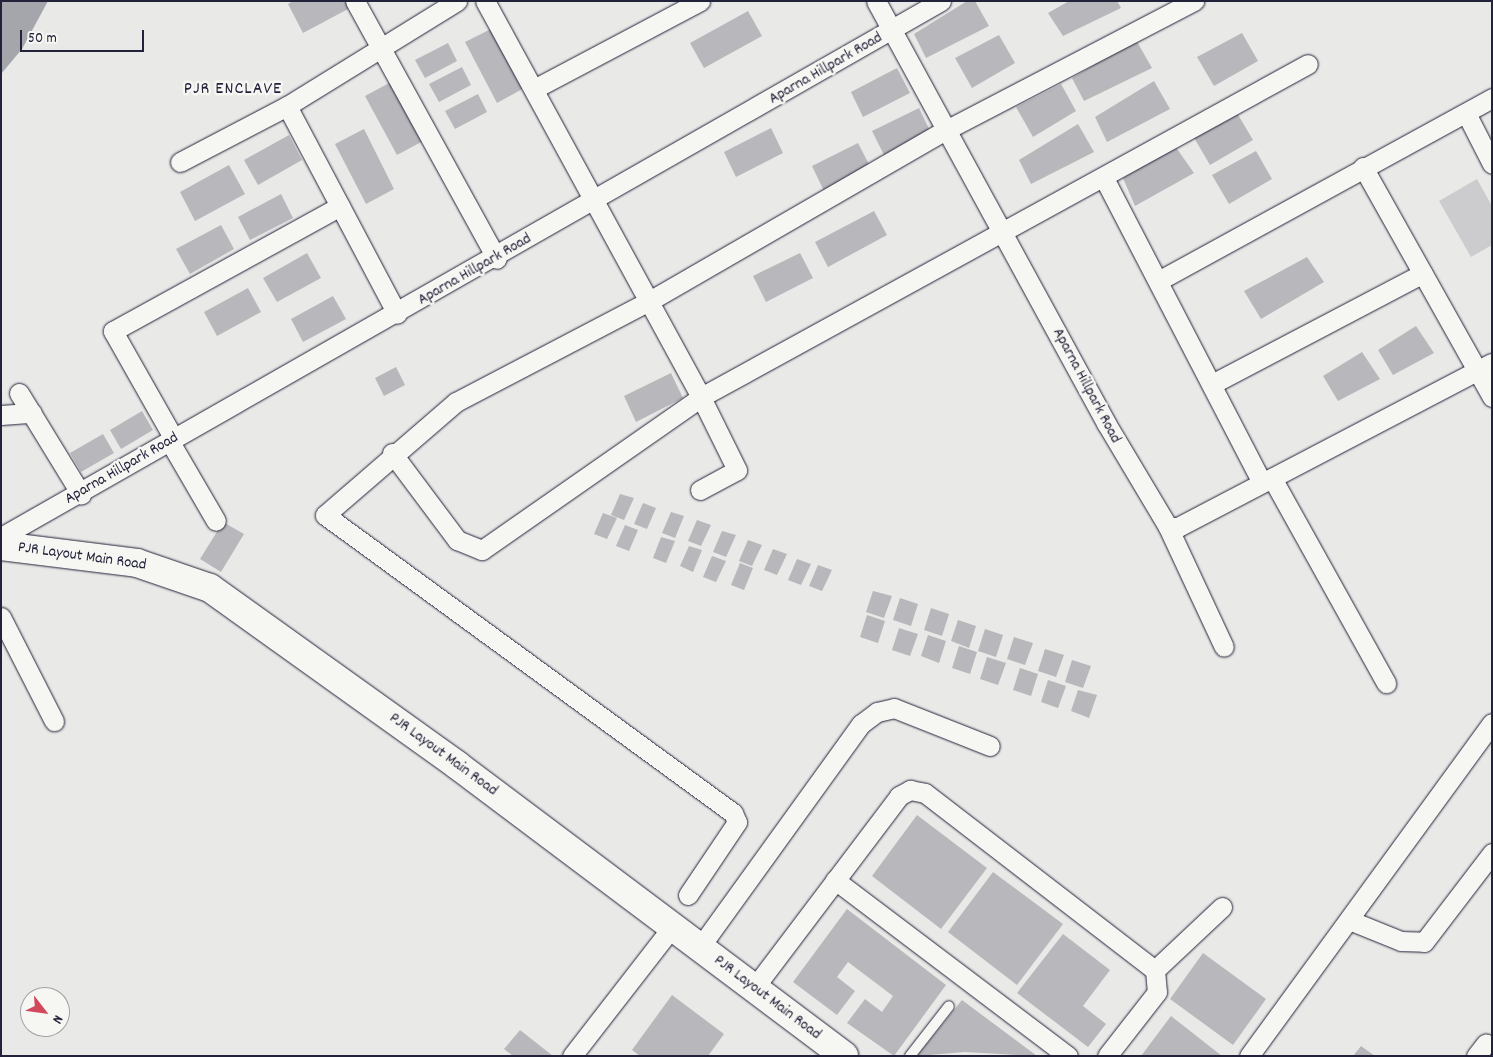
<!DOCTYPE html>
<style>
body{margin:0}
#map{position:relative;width:1493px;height:1057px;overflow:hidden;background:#e9e9e7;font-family:Dekko,sans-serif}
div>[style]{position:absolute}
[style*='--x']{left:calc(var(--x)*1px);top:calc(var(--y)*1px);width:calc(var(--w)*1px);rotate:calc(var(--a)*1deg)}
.green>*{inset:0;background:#ccccce}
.water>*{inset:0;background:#a5a5ac}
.building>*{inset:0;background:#b8b8bc}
.roads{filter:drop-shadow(0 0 1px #22223b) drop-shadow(0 0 1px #22223b)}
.lane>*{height:10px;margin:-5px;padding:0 5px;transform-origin:5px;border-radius:5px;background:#f6f6f2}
.street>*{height:19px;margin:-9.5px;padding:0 9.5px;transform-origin:9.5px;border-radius:9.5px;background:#f6f6f2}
.secondary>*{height:28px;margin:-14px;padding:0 14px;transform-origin:14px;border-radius:14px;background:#f6f6f2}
span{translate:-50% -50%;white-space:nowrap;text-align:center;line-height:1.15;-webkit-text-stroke:5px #f6f6f2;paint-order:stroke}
.street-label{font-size:16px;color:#22223b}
.neighbourhood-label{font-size:18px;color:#22223b;letter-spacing:1px}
.frame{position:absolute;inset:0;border:2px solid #22223b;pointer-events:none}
.north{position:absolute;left:20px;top:987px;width:50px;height:50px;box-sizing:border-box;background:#f6f6f2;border:1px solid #a1a1a9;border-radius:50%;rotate:120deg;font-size:14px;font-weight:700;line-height:20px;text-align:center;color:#22223b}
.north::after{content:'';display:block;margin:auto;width:18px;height:22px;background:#d1495b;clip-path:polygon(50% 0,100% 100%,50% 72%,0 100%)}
.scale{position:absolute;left:20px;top:30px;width:124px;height:22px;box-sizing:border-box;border:2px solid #22223b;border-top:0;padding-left:6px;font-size:15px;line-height:18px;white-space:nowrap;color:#22223b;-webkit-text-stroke:4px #f6f6f2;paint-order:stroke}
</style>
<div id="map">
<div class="green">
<div style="clip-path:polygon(1477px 179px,1492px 206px,1492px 245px,1471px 257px,1439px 201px)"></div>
</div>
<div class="water">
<div style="clip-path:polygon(1px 1px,48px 1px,22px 49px,1px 74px)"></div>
</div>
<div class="building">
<div style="clip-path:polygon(293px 1px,346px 1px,350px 8px,303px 33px,288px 4px)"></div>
<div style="clip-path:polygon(967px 1px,975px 1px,989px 26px,926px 58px,914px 34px)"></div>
<div style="clip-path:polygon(1069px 1px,1117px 1px,1121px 8px,1063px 36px,1048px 13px)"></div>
<div style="clip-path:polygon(748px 11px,762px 36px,704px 68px,690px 43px)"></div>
<div style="clip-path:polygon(493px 28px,524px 88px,497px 103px,465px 42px)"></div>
<div style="clip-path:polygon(1242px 33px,1258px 61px,1214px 86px,1197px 57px)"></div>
<div style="clip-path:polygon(999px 35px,1015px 63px,972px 88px,955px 58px)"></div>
<div style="clip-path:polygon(1136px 40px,1152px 68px,1084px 101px,1072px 78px)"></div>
<div style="clip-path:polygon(448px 43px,457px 61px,425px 78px,415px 60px)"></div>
<div style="clip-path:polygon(462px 67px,471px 85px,439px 102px,429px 84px)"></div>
<div style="clip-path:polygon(897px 68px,910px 93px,863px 117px,851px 92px)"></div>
<div style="clip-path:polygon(1154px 81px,1170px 109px,1107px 142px,1095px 117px)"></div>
<div style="clip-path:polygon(391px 82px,423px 141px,397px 155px,365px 96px)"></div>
<div style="clip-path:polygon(1061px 84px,1076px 111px,1033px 137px,1016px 107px)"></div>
<div style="clip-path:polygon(478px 94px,487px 112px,455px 129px,445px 111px)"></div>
<div style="clip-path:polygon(919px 108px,931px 133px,885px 157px,872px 131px)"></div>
<div style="clip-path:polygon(1237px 113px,1253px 140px,1210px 165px,1193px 136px)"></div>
<div style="clip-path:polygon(1078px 124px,1094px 152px,1031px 184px,1019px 160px)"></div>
<div style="clip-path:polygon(771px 128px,783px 153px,736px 177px,724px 152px)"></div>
<div style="clip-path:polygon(364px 129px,394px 189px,366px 204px,335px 144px)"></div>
<div style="clip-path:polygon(289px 135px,302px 160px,258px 185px,244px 160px)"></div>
<div style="clip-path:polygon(858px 143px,871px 168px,824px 191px,812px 166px)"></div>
<div style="clip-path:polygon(1175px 146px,1194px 173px,1135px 206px,1123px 178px)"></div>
<div style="clip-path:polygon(1256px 151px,1272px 179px,1229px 204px,1212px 175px)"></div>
<div style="clip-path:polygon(229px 165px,245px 194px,195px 221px,180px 192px)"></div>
<div style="clip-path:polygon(281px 194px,293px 218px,250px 240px,238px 217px)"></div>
<div style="clip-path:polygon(874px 211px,887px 235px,828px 267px,815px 242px)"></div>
<div style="clip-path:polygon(221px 225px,234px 249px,190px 274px,176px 249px)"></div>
<div style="clip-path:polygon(307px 253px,321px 278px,277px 302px,263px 278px)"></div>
<div style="clip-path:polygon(800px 253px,813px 278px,766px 302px,753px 276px)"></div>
<div style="clip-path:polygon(1307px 257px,1324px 282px,1261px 319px,1244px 291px)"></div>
<div style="clip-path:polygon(248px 288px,261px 312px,217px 336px,204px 312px)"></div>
<div style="clip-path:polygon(333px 296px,346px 319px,303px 342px,291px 319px)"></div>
<div style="clip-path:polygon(1416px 326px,1434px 353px,1393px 375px,1378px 350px)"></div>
<div style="clip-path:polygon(1362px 352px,1380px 379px,1338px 401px,1323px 376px)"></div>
<div style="clip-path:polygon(396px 367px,405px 385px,384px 396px,375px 378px)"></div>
<div style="clip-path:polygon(671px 373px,683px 398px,636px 422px,624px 396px)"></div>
<div style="clip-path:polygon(142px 411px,153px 430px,121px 449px,110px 430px)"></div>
<div style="clip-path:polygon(103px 434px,114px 453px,81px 472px,70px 453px)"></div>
<div style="clip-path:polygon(620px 494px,634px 498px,624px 520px,611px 515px)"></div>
<div style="clip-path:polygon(643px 503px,656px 508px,647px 529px,634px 524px)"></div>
<div style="clip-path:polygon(671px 512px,684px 516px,675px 538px,662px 533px)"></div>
<div style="clip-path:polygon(603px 513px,617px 518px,607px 539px,594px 534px)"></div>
<div style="clip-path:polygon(697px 520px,711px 525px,701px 546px,688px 541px)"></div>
<div style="clip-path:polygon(223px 522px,244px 534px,221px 572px,200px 559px)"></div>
<div style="clip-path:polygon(625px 525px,638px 530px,629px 551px,616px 546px)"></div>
<div style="clip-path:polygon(722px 531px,736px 535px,726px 557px,713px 552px)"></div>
<div style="clip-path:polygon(661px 537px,675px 541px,666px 563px,653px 558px)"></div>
<div style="clip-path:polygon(748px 540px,762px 545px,752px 566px,739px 561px)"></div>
<div style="clip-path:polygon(689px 546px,702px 550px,693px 572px,680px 566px)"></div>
<div style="clip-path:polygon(773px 549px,787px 554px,777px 575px,764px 570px)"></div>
<div style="clip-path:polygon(712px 556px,726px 561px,716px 582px,703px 577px)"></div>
<div style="clip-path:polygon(797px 559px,811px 564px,801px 585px,788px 580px)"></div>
<div style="clip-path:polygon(740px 563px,753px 568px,744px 590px,731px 585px)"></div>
<div style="clip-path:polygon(818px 565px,832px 570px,822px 591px,809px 586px)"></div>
<div style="clip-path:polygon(873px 591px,892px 596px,884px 618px,866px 612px)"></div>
<div style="clip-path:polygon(900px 598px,918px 604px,911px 626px,893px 620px)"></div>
<div style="clip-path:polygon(931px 608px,949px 614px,942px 636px,924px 630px)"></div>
<div style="clip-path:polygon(867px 615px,885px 621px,878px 643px,860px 637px)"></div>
<div style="clip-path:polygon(958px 620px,976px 626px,969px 648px,951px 641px)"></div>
<div style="clip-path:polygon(899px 628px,918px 634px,910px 656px,892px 650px)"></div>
<div style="clip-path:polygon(985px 629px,1003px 635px,996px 657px,978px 651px)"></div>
<div style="clip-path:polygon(928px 635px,946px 641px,939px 663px,921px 656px)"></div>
<div style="clip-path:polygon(1014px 637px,1033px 643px,1025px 665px,1007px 659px)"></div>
<div style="clip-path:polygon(959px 646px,977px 652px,970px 674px,952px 668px)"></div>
<div style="clip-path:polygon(1045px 649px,1064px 655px,1056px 677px,1038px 671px)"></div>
<div style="clip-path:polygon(987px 657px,1006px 663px,998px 685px,980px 679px)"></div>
<div style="clip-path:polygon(1072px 660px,1091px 666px,1083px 688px,1065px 682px)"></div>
<div style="clip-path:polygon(1020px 668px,1038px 674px,1031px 696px,1013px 690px)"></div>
<div style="clip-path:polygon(1048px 680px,1066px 686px,1058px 708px,1041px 702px)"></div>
<div style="clip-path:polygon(1078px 690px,1097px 695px,1089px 718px,1071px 711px)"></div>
<div style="clip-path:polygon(917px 815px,987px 868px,941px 929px,872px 876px)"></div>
<div style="clip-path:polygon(993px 872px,1063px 924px,1017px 985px,948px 932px)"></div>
<div style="clip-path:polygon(847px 909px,946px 985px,894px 1056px,847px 1023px,865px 999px,882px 1012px,893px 996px,848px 962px,837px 977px,855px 991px,837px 1015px,793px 982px)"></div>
<div style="clip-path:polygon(1063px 934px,1110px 970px,1083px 1006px,1106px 1024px,1088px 1047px,1017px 993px)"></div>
<div style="clip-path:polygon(1203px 953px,1266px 999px,1233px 1045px,1170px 999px)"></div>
<div style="clip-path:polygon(672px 995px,724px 1034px,708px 1056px,640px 1056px,632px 1050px)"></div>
<div style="clip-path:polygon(962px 1000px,1037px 1056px,965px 1052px,917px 1056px)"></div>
<div style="clip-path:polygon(1171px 1016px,1222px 1056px,1141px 1056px)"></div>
<div style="clip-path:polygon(520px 1030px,553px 1056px,513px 1056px,504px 1049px)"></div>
<div style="clip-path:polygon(1361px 1046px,1375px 1056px,1353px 1056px)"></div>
</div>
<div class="roads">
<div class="lane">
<div style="--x:910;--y:1056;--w:63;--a:-52"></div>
</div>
<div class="street">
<div style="--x:355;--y:1;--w:294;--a:61.2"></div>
<div style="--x:876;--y:1;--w:481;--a:61.4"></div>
<div style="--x:1106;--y:423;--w:121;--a:59.2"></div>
<div style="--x:1168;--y:527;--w:10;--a:0"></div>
<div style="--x:1178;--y:527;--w:354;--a:-27.6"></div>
<div style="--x:534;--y:89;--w:188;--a:-27.9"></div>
<div style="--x:287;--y:106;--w:235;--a:62.1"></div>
<div style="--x:1466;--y:113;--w:57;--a:63"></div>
<div style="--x:180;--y:162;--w:121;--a:-27.6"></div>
<div style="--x:287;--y:106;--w:200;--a:-31.7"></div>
<div style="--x:1363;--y:167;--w:264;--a:60.7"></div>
<div style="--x:1104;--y:178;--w:343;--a:62.6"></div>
<div style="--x:1158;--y:281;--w:381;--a:-28.7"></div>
<div style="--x:1212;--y:384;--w:238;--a:-27.7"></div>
<div style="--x:19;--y:393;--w:119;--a:58.5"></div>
<div style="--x:1;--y:415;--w:31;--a:-4"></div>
<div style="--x:174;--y:439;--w:124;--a:-119.5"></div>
<div style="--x:113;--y:331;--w:259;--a:-28.8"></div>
<div style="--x:170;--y:442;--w:91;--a:59.8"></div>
<div style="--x:392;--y:453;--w:109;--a:53.2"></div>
<div style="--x:457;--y:540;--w:27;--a:22"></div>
<div style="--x:482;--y:550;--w:267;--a:-34.9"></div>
<div style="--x:701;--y:397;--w:451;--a:-118.6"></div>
<div style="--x:1272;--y:478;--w:235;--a:60.9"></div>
<div style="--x:700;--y:490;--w:42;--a:-28.4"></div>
<div style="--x:737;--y:470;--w:81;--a:-116.3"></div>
<div style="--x:701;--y:397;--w:692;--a:-28.75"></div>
<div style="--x:1168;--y:527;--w:132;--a:65"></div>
<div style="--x:1;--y:537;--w:1082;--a:-29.69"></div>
<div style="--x:1;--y:617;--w:117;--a:63"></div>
<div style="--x:835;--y:880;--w:292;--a:37.1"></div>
<div style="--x:688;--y:895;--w:88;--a:-56.1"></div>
<div style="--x:737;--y:822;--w:10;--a:-114"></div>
<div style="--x:733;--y:813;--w:505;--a:-143.86"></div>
<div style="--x:325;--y:515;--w:173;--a:-40.8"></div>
<div style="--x:456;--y:402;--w:220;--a:-27.6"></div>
<div style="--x:651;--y:300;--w:340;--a:-30"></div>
<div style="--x:946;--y:130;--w:280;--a:-27.5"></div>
<div style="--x:1349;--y:920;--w:56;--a:22"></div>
<div style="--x:1401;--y:941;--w:23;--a:2"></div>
<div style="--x:1424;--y:942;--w:112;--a:-52.6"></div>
<div style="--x:700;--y:947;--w:275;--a:-54.2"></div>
<div style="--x:861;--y:724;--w:20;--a:-37"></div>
<div style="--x:877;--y:712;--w:17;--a:-13"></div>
<div style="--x:894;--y:708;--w:103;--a:21.6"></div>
<div style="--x:1155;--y:970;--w:92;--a:-43.2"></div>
<div style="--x:754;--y:988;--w:241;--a:-52.9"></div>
<div style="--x:899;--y:796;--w:13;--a:-29"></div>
<div style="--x:910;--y:790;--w:15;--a:11"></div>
<div style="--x:925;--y:793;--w:290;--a:37.6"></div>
<div style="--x:1155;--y:970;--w:22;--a:85"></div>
<div style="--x:1157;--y:992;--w:81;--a:128"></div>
<div style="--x:572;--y:1056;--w:165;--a:-52.2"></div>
<div style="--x:1249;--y:1056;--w:412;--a:-53.9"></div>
<div style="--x:1476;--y:1056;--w:16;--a:-52"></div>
</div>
<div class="secondary">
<div style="--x:1;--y:546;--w:137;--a:7.1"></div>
<div style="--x:137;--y:563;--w:77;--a:18.9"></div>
<div style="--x:210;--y:588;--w:304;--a:35.6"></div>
<div style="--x:457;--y:765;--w:484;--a:36.9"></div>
</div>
</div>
<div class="street-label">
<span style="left:826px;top:69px;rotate:-30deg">Aparna Hillpark Road</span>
<span style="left:475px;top:270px;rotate:-30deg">Aparna Hillpark Road</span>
<span style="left:1086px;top:386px;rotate:62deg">Aparna Hillpark Road</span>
<span style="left:122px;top:469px;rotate:-30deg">Aparna Hillpark Road</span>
<span style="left:82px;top:557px;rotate:8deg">PJR Layout Main Road</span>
<span style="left:443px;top:755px;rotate:36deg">PJR Layout Main Road</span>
<span style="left:767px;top:998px;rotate:37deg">PJR Layout Main Road</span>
</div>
<div class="neighbourhood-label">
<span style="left:233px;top:90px">PJR ENCLAVE</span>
</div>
<div class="frame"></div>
<div class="north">N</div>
<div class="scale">50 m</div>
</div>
